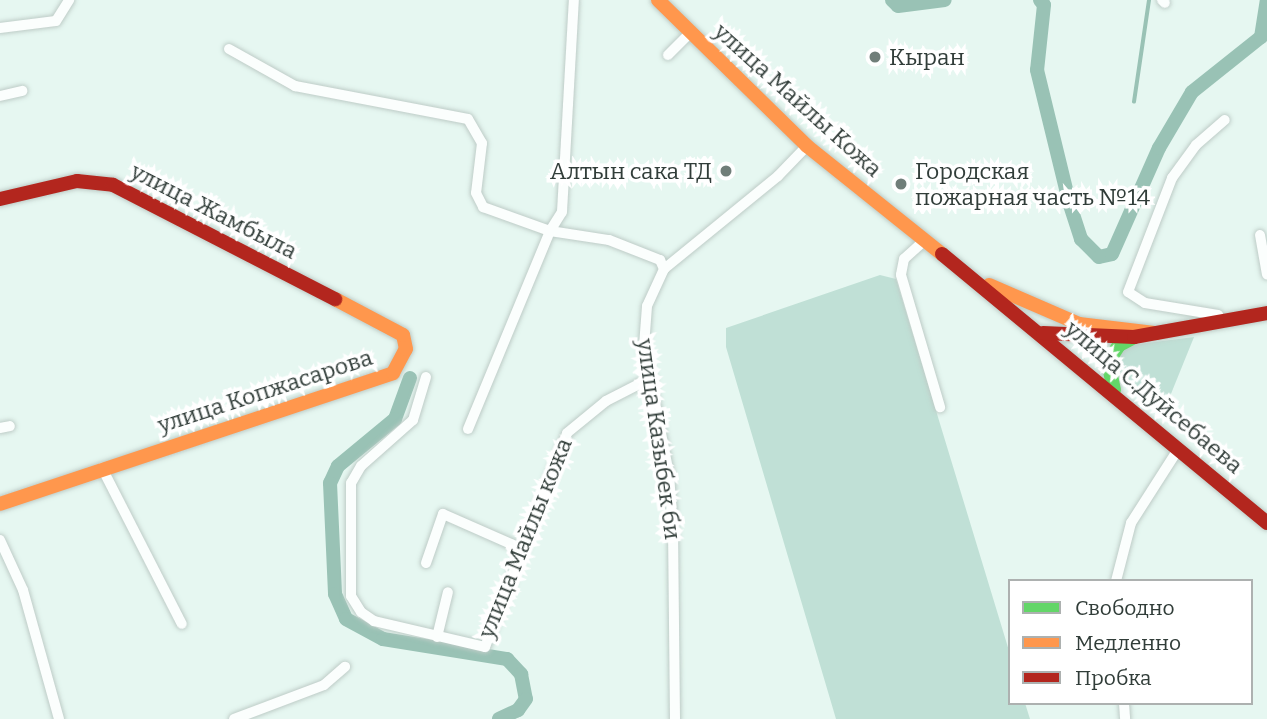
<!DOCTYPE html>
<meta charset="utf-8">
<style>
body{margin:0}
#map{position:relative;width:1267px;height:719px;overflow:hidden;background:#e6f7f1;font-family:Bitter,serif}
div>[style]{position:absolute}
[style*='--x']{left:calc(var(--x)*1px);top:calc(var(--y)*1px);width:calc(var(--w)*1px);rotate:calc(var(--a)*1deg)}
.green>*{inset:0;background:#c0e0d6}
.stream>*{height:3.5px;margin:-1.75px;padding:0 1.75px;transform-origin:1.75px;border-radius:1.75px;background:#99c2b5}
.canal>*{height:14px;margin:-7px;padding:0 7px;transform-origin:7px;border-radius:7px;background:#99c2b5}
.roads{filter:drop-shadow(0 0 2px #beccc7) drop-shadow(0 0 2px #beccc7)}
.street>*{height:10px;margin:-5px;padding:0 5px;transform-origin:5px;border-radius:5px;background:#fbfefd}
.fast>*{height:14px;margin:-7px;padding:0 7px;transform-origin:7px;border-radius:7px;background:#63d668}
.slow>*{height:14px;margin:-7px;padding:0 7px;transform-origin:7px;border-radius:7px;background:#ff974d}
.jam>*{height:14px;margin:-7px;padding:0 7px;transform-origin:7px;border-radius:7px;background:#b3261e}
.dots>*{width:19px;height:19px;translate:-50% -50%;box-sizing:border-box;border:4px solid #fff;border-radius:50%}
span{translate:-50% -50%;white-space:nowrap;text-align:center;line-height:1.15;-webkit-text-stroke:7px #fff;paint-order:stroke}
.poi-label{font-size:23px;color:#313d39}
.left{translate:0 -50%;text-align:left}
.right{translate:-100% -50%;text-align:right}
.street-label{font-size:23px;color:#313d39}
.legend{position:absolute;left:1008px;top:579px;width:245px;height:126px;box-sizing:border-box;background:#fff;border:2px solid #adb1b0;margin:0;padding:9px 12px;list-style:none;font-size:21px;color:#313d39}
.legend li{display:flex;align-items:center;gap:14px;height:35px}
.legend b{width:35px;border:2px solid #adb1b0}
</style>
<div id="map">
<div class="green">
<div style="clip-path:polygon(880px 275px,896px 279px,1010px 654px,1010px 703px,1025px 703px,1030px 719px,836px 719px,726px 347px,726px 328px)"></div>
<div style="clip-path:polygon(1194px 337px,1162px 416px,1117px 376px,1115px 358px,1131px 345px)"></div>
</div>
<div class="stream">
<div style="--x:1134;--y:102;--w:103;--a:-81.6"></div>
</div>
<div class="canal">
<div style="--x:892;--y:0;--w:8;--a:45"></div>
<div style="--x:898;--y:6;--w:47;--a:-7.3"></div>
<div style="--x:1040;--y:0;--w:6;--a:51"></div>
<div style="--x:1044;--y:5;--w:65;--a:96.1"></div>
<div style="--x:1037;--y:70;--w:139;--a:76.3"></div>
<div style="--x:1070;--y:205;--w:36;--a:72"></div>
<div style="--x:1081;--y:239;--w:25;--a:45"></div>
<div style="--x:1099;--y:257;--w:13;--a:-13"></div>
<div style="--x:1112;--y:254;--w:116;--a:-66.1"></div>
<div style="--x:1159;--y:148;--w:65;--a:-59.5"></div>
<div style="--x:1192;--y:92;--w:88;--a:-38.6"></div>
<div style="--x:1261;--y:37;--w:37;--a:-81"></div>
<div style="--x:410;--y:378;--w:44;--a:110.1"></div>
<div style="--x:395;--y:419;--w:74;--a:140.5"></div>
<div style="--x:338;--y:466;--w:19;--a:115"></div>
<div style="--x:330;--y:483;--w:111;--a:87.4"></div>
<div style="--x:335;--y:594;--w:27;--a:66"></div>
<div style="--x:346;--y:619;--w:42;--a:28.4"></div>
<div style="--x:383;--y:639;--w:126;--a:9.2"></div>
<div style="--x:507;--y:659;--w:21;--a:47"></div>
<div style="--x:521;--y:674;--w:25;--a:79"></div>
<div style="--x:526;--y:699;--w:14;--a:126"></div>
<div style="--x:518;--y:710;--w:21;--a:155"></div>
</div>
<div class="roads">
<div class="street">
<div style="--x:1162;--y:0;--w:4;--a:45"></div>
<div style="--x:0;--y:28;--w:56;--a:-7.1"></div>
<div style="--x:56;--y:21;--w:25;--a:-58"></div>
<div style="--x:229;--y:49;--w:76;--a:29.3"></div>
<div style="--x:295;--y:86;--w:176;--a:10.8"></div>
<div style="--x:468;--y:119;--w:28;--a:60"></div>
<div style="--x:482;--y:143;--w:50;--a:96.8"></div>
<div style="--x:476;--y:193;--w:16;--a:63"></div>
<div style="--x:483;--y:207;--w:71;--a:19.7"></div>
<div style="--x:550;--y:231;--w:60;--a:8.7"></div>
<div style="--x:609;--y:240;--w:55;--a:21.4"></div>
<div style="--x:660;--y:260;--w:10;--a:66"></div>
<div style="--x:668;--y:55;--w:31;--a:-45"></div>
<div style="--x:0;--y:96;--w:23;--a:-13"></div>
<div style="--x:1260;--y:235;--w:40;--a:80"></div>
<div style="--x:925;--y:240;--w:28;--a:138"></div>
<div style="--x:904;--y:259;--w:16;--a:101"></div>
<div style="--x:901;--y:275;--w:138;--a:73.5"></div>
<div style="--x:1223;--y:323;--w:9;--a:-122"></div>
<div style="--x:1218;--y:315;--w:74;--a:-170.7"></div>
<div style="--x:1145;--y:303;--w:20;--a:-147"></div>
<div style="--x:1128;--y:292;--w:122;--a:-68.9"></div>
<div style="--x:1172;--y:178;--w:41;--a:-54"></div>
<div style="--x:1196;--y:145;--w:38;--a:-41"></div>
<div style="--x:426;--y:377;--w:45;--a:106.8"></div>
<div style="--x:413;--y:420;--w:69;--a:138.5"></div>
<div style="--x:361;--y:466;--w:20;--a:120"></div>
<div style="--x:351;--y:483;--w:113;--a:90"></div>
<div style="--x:351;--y:596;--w:19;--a:58"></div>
<div style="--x:361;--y:612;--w:16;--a:35"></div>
<div style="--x:374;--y:621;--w:114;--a:13.2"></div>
<div style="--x:485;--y:647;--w:229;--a:-69"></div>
<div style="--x:567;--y:433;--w:50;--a:-39.4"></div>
<div style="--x:606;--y:401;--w:51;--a:-27.1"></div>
<div style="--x:0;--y:428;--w:10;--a:-11"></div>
<div style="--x:468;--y:429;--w:214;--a:-67.5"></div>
<div style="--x:550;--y:231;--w:22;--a:-58"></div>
<div style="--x:562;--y:212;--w:212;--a:-86.8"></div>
<div style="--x:102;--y:468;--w:175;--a:62.9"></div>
<div style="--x:0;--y:540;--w:55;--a:65.3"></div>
<div style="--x:23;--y:590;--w:134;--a:74.4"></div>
<div style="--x:426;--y:563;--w:52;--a:-70.9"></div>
<div style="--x:443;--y:514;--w:84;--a:23.8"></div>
<div style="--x:1116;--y:581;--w:60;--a:-75.5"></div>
<div style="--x:1131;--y:523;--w:89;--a:-57.4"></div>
<div style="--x:437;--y:637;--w:46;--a:-76.3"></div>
<div style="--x:1124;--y:703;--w:16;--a:86"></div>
<div style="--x:234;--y:719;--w:96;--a:-20.7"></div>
<div style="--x:324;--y:685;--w:28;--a:-41"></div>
<div style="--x:675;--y:719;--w:187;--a:-90.6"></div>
<div style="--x:673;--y:532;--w:58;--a:-93.9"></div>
<div style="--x:669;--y:474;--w:130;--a:-101.1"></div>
<div style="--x:644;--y:346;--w:40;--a:-85.7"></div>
<div style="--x:647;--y:306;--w:41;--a:-65.3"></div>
<div style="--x:664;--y:269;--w:147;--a:-39.2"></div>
<div style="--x:778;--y:176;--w:42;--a:-46"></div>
</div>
<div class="fast">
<div style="--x:1114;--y:390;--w:29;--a:-102"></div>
<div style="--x:1108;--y:362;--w:20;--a:-57"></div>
<div style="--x:1119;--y:345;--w:17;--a:-28"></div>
</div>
<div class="slow">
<div style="--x:658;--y:0;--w:209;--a:44.4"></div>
<div style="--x:807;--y:146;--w:173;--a:38.7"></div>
<div style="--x:989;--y:285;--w:98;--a:23.4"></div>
<div style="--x:1079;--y:324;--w:78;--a:6.7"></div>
<div style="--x:0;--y:504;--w:414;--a:-18.4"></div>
<div style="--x:393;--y:373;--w:27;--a:-62"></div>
<div style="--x:406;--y:349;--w:14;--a:-102"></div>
<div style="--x:403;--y:335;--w:77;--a:-152.1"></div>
</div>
<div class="jam">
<div style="--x:0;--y:199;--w:79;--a:-13.2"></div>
<div style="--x:77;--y:181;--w:36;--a:6"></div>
<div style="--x:113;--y:185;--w:250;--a:27.2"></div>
<div style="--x:942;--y:254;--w:422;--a:39.6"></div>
<div style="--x:1043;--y:333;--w:91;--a:2.5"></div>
<div style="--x:1134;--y:337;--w:135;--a:-10.2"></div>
</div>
</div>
<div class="dots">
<div style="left:875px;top:57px;background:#707e79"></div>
<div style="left:726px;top:171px;background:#707e79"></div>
<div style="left:901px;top:184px;background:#707e79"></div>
</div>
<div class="poi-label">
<span class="left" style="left:889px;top:57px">Кыран</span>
<span class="right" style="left:712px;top:171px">Алтын сака ТД</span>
<span class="left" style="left:915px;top:184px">Городская<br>пожарная часть №14</span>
</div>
<div class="street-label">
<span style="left:798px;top:100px;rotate:42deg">улица Майлы Кожа</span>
<span style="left:214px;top:211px;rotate:27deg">улица Жамбыла</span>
<span style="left:265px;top:391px;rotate:-18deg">улица Копжасарова</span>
<span style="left:1154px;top:397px;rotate:40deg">улица С.Дуйсебаева</span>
<span style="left:659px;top:439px;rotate:82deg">улица Казыбек би</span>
<span style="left:525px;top:538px;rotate:-68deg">улица Майлы кожа</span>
</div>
<ul class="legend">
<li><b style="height:9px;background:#63d668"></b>Свободно</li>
<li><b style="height:9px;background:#ff974d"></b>Медленно</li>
<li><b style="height:9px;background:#b3261e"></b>Пробка</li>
</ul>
</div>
